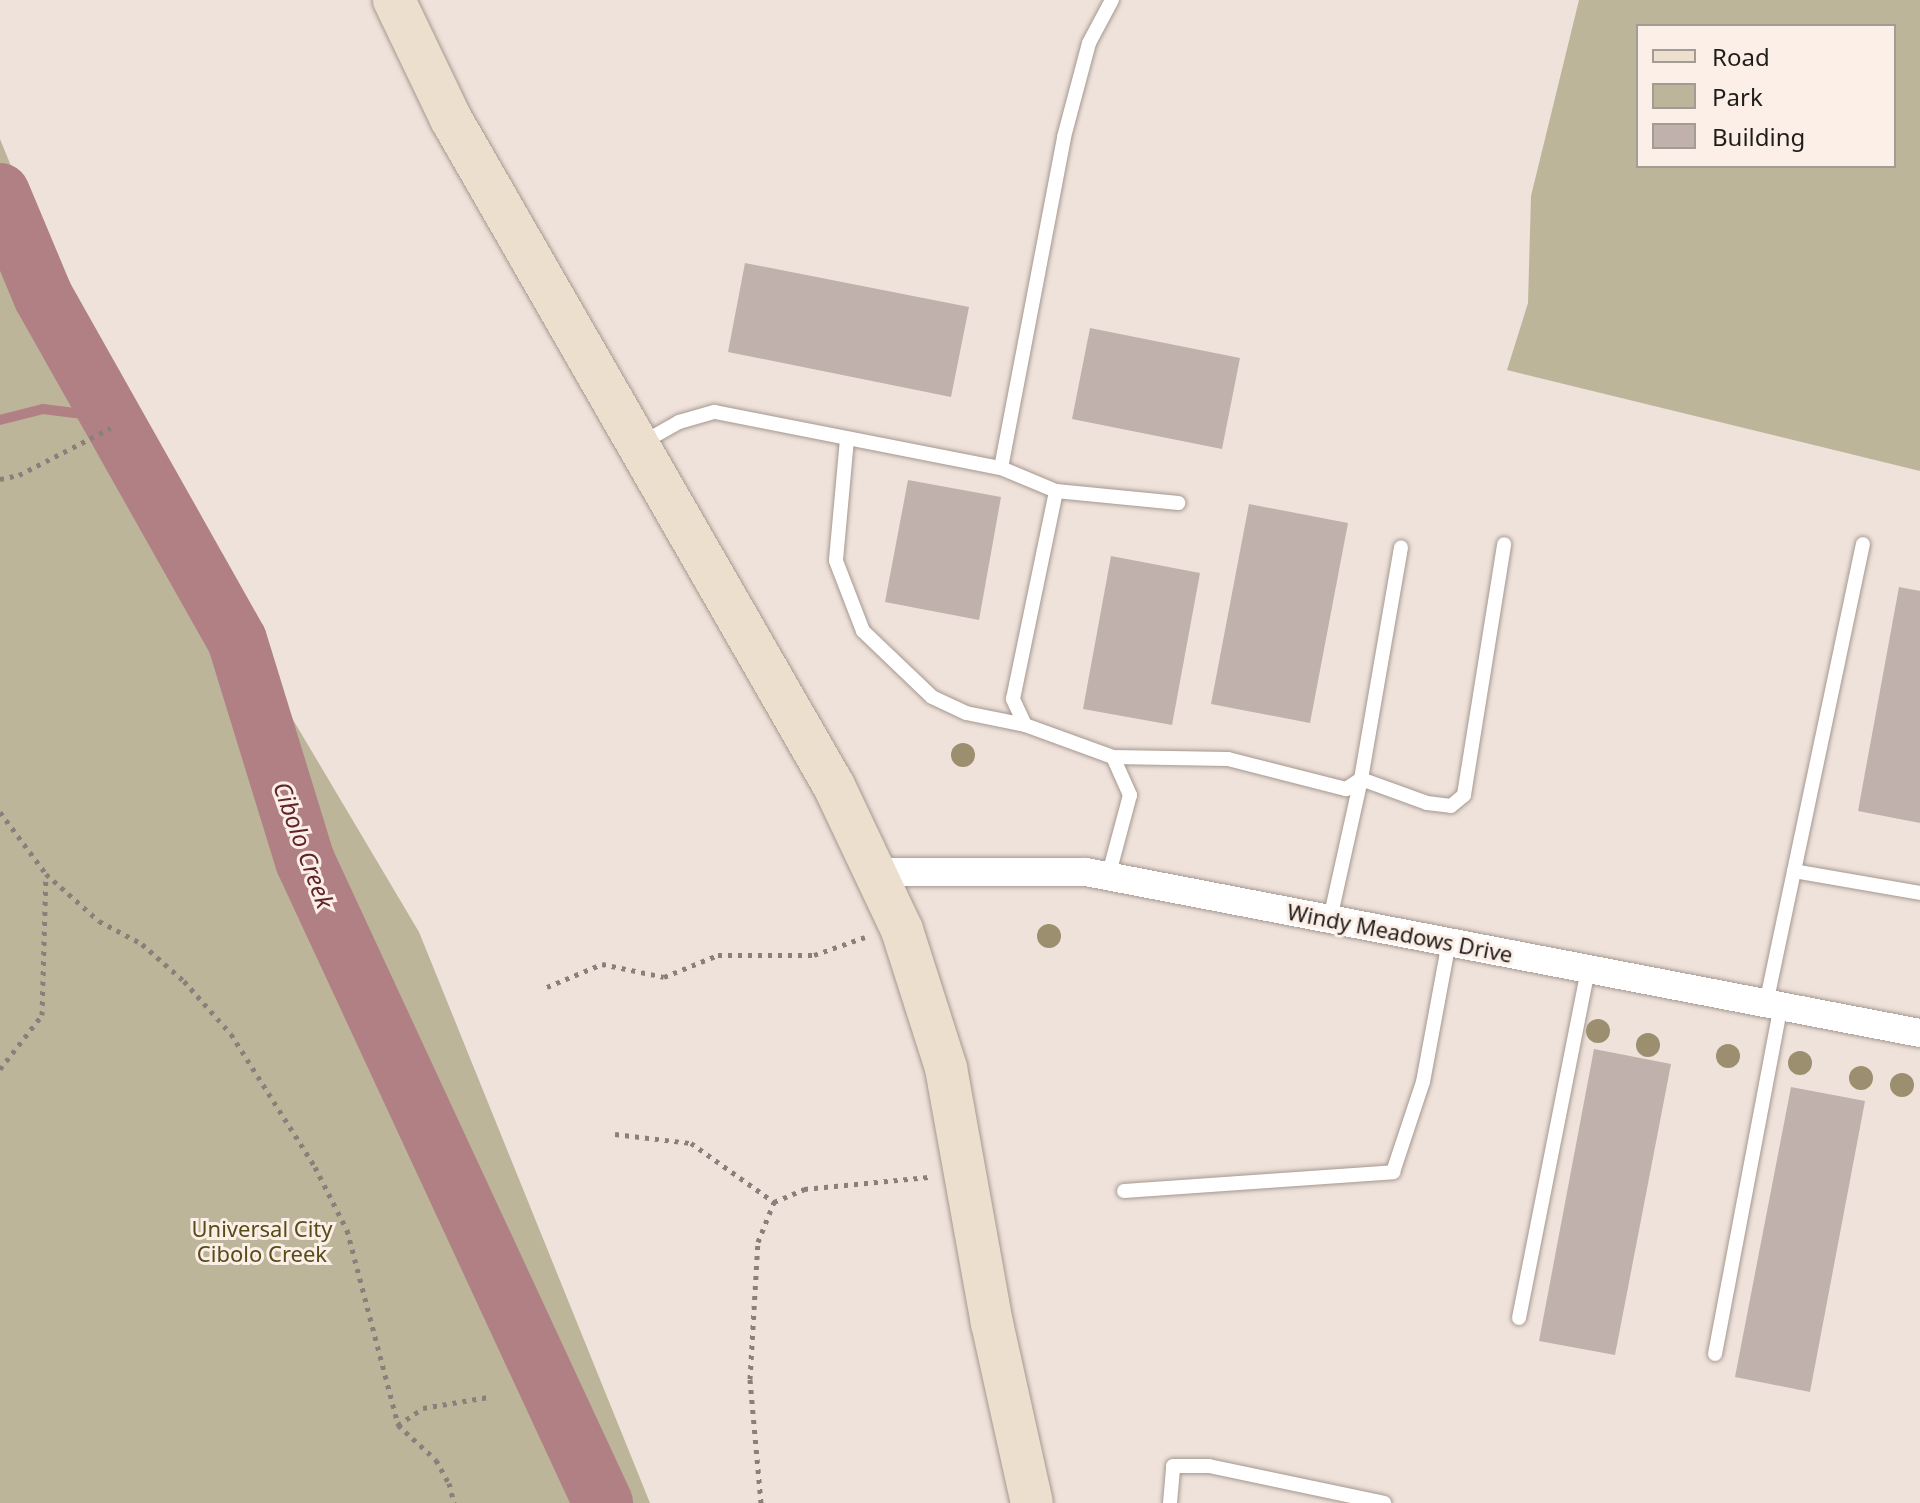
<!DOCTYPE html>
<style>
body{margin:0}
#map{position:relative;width:1920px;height:1503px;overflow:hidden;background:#efe2da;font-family:"Noto Sans",sans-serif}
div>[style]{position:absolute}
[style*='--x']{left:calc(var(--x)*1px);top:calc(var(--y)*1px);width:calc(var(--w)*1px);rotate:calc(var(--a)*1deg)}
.green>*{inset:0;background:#bcb599}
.stream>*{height:10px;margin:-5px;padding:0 5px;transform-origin:5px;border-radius:5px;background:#b08084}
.river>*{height:60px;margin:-30px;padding:0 30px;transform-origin:30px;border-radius:30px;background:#b08084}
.building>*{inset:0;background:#c0b1ad}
.path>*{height:5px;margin-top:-2.5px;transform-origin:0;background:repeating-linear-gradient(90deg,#89807b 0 4px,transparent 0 10px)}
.roads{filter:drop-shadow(0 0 2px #a49890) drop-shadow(0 0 2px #a49890)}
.lane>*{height:14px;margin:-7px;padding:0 7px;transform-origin:7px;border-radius:7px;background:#fff}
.street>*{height:28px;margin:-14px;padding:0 14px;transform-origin:14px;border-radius:14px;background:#fff}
.secondary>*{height:42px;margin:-21px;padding:0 21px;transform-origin:21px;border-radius:21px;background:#ecdfcd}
.trees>*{width:24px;height:24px;margin:-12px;border-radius:50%;background:#9b8f6f}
span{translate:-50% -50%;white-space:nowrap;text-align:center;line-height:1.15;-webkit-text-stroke:6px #fcefe7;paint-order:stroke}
.street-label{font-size:22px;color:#211d1a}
.park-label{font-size:22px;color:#574b17}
.water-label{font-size:24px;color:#61242d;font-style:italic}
.legend{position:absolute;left:1636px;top:24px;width:260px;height:144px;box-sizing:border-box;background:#fcefe7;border:2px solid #a49b95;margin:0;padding:10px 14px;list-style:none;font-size:24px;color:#211d1a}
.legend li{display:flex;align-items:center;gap:16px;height:40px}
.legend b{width:40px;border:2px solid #a49b95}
</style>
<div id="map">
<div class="green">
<div style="clip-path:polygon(evenodd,1579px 0,1920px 0,1920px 471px,1507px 370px,1528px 303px,1531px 196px,1579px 0,1894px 26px,1894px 166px,1638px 166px,1638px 26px,1894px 26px)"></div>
<div style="clip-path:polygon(0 139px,114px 418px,419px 932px,650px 1503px,0 1503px)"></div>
</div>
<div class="stream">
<div style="--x:0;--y:420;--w:44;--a:-14.3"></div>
<div style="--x:43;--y:409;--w:72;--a:7.2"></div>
</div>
<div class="river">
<div style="--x:0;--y:193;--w:112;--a:67.3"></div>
<div style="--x:43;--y:296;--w:395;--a:60.6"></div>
<div style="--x:237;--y:640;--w:231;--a:72.9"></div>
<div style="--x:305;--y:861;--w:708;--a:65.1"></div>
</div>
<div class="building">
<div style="clip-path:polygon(745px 263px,969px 307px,951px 397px,728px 352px)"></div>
<div style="clip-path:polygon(1090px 328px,1240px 358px,1222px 449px,1072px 419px)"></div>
<div style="clip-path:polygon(908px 480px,1001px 497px,979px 620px,885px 602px)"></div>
<div style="clip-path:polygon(1249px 504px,1348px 523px,1310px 723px,1211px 704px)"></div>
<div style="clip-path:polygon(1111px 556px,1200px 573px,1172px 725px,1083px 709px)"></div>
<div style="clip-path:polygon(1899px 587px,1920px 591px,1920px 823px,1858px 811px)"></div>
<div style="clip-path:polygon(1594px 1049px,1671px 1064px,1615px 1355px,1539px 1341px)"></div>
<div style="clip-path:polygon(1791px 1087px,1865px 1101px,1810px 1392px,1735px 1377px)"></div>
</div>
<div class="path">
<div style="--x:0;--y:479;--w:19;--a:-12"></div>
<div style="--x:19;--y:475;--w:103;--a:-27.1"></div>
<div style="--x:0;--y:812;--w:77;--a:53.4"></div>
<div style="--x:46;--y:874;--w:71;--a:41.6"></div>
<div style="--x:99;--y:921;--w:49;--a:28.1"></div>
<div style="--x:142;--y:944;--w:56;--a:41.4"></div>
<div style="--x:184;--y:981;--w:71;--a:48.4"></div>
<div style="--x:231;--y:1034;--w:157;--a:57.7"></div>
<div style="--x:315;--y:1167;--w:71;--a:63.1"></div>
<div style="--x:347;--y:1230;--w:202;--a:75.3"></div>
<div style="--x:398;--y:1425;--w:52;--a:42.6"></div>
<div style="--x:436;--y:1460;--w:26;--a:61"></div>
<div style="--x:449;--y:1483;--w:21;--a:76"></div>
<div style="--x:547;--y:987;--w:60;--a:-22.7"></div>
<div style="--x:602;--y:964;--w:63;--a:11.8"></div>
<div style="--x:664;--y:977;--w:58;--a:-22.2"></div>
<div style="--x:718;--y:955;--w:96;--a:0"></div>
<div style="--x:814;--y:955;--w:54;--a:-19.4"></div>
<div style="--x:0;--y:1069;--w:68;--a:-52.1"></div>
<div style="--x:42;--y:1015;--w:140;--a:-88.4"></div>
<div style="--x:615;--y:1134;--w:77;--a:6.8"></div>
<div style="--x:691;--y:1143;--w:102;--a:35.4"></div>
<div style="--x:398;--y:1425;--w:30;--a:-34"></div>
<div style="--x:423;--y:1408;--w:66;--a:-9.6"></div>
<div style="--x:761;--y:1503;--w:124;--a:-95.1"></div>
<div style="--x:750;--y:1379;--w:137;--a:-86.7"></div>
<div style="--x:758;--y:1242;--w:43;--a:-68.2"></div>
<div style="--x:774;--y:1202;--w:33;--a:-23"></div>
<div style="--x:804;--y:1189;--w:125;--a:-5.5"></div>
</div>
<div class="roads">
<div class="lane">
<div style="--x:847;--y:439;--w:122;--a:95.2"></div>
<div style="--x:836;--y:561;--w:75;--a:68.9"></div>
<div style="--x:863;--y:631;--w:95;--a:43.7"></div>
<div style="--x:932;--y:697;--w:38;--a:25"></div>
<div style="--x:966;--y:713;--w:60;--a:11.5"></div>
<div style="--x:1025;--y:725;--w:94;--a:20"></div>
<div style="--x:1113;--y:757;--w:42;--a:65.9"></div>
<div style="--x:1130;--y:795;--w:85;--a:105"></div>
<div style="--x:642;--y:443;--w:43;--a:-29.6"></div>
<div style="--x:679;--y:422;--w:37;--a:-16"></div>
<div style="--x:715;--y:412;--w:291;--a:11.1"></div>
<div style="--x:1001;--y:468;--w:60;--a:22.7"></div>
<div style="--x:1056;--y:491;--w:123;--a:5.6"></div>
<div style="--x:1001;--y:468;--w:337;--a:-79.2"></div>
<div style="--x:1064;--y:137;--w:97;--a:-75.1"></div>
<div style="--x:1089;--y:43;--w:49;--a:-61.9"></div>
<div style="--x:1025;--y:725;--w:29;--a:-115"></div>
<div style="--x:1013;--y:699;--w:212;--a:-78.3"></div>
<div style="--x:1113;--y:757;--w:115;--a:1"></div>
<div style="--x:1228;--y:759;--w:122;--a:14.3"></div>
<div style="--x:1346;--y:789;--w:18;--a:-34"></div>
<div style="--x:1361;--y:779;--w:235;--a:-80.2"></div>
<div style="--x:1794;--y:871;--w:128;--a:9.9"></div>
<div style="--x:1330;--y:919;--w:143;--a:-77.5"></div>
<div style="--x:1361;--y:779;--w:70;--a:20"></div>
<div style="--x:1427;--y:803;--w:24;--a:7"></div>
<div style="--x:1451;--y:806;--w:17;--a:-40"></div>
<div style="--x:1464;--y:795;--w:254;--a:-80.9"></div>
<div style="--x:1766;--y:1004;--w:470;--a:-78.1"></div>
<div style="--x:1124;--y:1191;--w:270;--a:-4"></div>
<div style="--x:1393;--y:1172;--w:95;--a:-71.6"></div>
<div style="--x:1423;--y:1082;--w:142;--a:-79.5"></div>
<div style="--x:1519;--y:1318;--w:356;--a:-78.8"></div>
<div style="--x:1715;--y:1354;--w:354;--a:-79.3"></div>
<div style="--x:1170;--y:1503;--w:37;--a:-85"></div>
<div style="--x:1173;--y:1466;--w:36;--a:0"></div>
<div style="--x:1209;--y:1466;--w:179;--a:11.9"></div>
</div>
<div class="street">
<div style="--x:876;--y:872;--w:210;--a:0"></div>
<div style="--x:1086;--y:872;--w:849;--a:10.93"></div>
</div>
<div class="secondary">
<div style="--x:394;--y:0;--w:132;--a:64.4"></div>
<div style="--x:451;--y:119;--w:769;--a:60.14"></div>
<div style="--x:834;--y:786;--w:159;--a:64.7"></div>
<div style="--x:902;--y:930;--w:145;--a:72.3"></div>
<div style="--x:946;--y:1068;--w:259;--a:79.8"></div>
<div style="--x:992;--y:1323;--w:184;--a:77.5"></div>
</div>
</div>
<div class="trees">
<div style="left:963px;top:755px"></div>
<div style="left:1049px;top:936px"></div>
<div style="left:1598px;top:1031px"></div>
<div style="left:1648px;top:1045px"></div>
<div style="left:1728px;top:1056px"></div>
<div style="left:1800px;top:1063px"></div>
<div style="left:1861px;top:1078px"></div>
<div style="left:1902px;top:1085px"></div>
</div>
<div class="street-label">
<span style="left:1400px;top:933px;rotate:11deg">Windy Meadows Drive</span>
</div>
<div class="park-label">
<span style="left:262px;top:1241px">Universal City<br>Cibolo Creek</span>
</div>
<div class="water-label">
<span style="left:304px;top:845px;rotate:70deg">Cibolo Creek</span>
</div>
<ul class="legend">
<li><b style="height:10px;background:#ecdfcd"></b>Road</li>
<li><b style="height:22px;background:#bcb599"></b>Park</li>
<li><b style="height:22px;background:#c0b1ad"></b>Building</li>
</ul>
</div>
